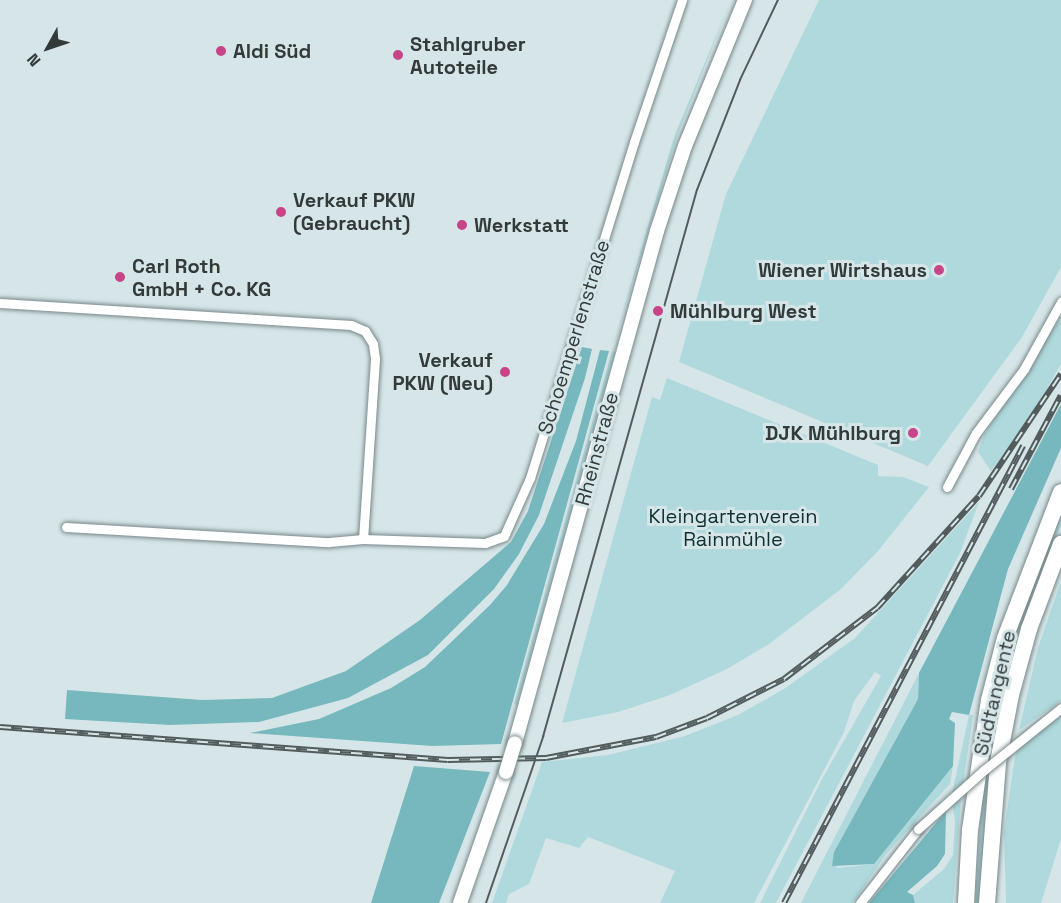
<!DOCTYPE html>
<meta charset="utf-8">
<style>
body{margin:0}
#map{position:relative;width:1061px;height:903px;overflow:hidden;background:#d6e6e8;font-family:"Space Grotesk",sans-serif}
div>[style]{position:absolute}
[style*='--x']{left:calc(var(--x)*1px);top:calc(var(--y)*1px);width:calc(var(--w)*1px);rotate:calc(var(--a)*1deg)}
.green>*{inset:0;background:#afd9dc}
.forest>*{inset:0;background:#76b8be}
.roads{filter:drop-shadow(0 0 2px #788789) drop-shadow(0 0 2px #788789)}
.minor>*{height:9px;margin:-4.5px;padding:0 4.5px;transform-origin:4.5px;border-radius:4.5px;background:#fff}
.secondary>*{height:14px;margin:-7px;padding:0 7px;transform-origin:7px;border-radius:7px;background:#fff}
.trunk>*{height:16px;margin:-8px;padding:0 8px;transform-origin:8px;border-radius:8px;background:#fff}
.tram>*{height:1.5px;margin:-0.75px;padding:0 0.75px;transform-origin:0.75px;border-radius:0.75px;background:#535c5c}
.rail>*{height:6px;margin-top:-3px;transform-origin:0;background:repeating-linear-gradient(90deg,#d6e6e8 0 11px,#535c5c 0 22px);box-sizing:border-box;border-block:2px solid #535c5c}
.bridges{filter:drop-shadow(0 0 2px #788789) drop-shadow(0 0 2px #788789)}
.minor-bridge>*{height:9px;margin:-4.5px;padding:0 4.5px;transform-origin:4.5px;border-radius:4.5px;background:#fff}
.secondary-bridge>*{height:14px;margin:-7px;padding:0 7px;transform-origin:7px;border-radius:7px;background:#fff}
.dots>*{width:16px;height:16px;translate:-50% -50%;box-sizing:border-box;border:3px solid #d6e6e8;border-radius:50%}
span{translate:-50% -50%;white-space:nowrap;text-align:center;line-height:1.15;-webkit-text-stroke:6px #d6e6e8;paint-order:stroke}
.poi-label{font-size:20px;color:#333a3a;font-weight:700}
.left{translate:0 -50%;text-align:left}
.right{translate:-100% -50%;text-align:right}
.street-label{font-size:20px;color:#333a3a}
.park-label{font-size:20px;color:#0e3033}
.north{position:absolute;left:18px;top:18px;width:60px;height:60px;-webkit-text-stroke:4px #d6e6e8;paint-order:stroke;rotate:230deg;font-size:16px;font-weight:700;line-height:24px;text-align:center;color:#333a3a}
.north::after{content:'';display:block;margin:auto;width:21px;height:27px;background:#333a3a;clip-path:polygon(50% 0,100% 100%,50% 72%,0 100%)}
</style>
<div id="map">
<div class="green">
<div style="clip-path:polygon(731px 0,678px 134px,613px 346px,674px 137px)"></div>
<div style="clip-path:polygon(819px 0,1061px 0,1061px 267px,1022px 337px,928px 466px,679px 362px,726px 194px)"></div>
<div style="clip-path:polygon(1061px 317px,1061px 364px,1031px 417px,991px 471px,978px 452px,984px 435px)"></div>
<div style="clip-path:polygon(612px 351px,615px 352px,517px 705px,514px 704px)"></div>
<div style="clip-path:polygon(667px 378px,878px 465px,878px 476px,903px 477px,929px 487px,878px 551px,841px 589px,769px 644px,727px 669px,670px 695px,618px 712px,562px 723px,652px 397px,660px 400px)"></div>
<div style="clip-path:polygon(979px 502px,960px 553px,776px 903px,760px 903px,822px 779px,881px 676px,875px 672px,854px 701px,844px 732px,754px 903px,660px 903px,675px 871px,588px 837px,579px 848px,546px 838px,529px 884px,509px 894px,506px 903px,492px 903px,542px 762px,608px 755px,685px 736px,738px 715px,784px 689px,855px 638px)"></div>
<div style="clip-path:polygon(1061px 513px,1061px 525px,1022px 626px,991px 768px,979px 903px,975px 903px,980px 820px,993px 724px,1019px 623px)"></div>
<div style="clip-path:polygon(1061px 581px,1061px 701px,1019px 730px,1038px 648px)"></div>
<div style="clip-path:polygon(919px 673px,918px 699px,834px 852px,837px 868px,874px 864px,953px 766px,950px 784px,886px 854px,853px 903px,801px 903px)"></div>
<div style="clip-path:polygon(969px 715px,973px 715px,961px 798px,953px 903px,915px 903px,913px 895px,944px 869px,953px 855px,955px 821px,951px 798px)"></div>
<div style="clip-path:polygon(1061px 715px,1061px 839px,1041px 903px,1006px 903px,1004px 831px,1016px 750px)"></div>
</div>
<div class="forest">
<div style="clip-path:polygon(582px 347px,592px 349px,585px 378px,539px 515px,519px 554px,494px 589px,428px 655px,348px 698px,259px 722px,170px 725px,65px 719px,67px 690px,202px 700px,272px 698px,346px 671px,420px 620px,511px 542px,528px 511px)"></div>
<div style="clip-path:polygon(600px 350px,609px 351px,501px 744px,432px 746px,250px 733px,319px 719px,391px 688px,425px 667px,490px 605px,507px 585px,544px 524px,576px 441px)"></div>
<div style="clip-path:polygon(1061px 404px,1061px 448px,1008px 569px,969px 715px,952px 712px,949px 719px,955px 723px,953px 766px,874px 864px,832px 866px,834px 852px,918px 699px,919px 673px)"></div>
<div style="clip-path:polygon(414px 766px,490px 772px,439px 903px,371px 903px)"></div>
<div style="clip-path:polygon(946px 811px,945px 854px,937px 866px,907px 892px,913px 895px,915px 903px,869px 903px)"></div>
</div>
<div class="roads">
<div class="minor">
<div style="--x:0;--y:303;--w:352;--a:3.6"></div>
<div style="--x:351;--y:325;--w:15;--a:23"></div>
<div style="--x:365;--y:331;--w:15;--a:58"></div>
<div style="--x:373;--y:344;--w:15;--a:82"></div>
<div style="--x:375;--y:359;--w:180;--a:93.8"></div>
<div style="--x:947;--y:487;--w:61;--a:-61.8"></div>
<div style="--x:976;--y:433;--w:80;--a:-53.1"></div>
<div style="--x:1024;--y:369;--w:77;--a:-61.1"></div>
<div style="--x:66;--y:527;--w:263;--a:3.3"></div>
<div style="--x:329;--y:542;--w:34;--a:-5"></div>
<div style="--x:363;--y:539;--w:122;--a:1.9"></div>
<div style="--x:485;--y:543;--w:20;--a:-20"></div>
<div style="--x:504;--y:536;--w:64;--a:-65.9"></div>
<div style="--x:530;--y:478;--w:352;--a:-72.8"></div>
<div style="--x:634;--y:142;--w:150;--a:-71.3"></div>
<div style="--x:860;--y:903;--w:94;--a:-51.9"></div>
</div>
<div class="secondary">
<div style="--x:515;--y:743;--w:531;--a:-74.5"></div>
<div style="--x:657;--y:231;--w:89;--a:-71.8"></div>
<div style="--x:685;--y:146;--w:158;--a:-67.7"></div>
<div style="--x:460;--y:903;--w:139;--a:-70.7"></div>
</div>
<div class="trunk">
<div style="--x:966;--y:903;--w:73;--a:-86.9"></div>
<div style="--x:970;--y:830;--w:131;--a:-81.7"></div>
<div style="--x:989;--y:700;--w:64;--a:-75.5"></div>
<div style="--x:1005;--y:638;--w:156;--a:-69"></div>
<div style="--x:987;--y:903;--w:141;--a:-85.5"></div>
<div style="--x:998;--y:762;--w:68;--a:-79"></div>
<div style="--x:1011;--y:695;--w:68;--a:-74.7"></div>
<div style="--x:1029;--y:629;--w:91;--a:-69.4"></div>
</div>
</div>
<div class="tram">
<div style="--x:486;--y:903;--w:176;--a:-71"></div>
<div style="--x:543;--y:737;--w:568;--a:-74.28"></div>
<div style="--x:697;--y:190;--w:118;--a:-68.6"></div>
<div style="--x:740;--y:80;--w:89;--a:-64.6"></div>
</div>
<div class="rail">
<div style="--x:1011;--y:489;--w:106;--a:-62"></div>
<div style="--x:0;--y:727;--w:449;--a:4.2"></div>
<div style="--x:448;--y:760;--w:98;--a:-1.2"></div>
<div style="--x:546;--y:758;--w:112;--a:-10.8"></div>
<div style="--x:656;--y:737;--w:54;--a:-20.4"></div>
<div style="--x:707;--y:718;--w:86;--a:-26.9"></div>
<div style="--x:784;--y:679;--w:117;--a:-37.4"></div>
<div style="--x:877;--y:608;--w:151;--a:-47.7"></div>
<div style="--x:979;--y:496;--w:147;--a:-56.1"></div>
<div style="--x:784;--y:903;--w:516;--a:-62.39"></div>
</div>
<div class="bridges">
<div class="minor-bridge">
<div style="--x:918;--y:829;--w:89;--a:-41.8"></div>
<div style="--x:984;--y:770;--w:99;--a:-38.8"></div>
</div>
<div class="secondary-bridge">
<div style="--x:506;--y:772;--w:30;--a:-73"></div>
</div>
</div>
<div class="dots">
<div style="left:221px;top:51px;background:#c84488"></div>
<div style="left:398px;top:55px;background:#c84488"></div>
<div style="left:281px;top:212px;background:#c84488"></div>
<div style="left:462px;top:225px;background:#c84488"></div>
<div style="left:939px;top:270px;background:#c84488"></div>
<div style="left:120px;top:277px;background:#c84488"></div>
<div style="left:658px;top:311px;background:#c84488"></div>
<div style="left:505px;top:372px;background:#c84488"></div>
<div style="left:913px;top:433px;background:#c84488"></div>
</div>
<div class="poi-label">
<span class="left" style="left:410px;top:56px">Stahlgruber<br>Autoteile</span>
<span class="left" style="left:233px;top:51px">Aldi Süd</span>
<span class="left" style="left:293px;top:212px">Verkauf PKW<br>(Gebraucht)</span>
<span class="left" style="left:474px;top:225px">Werkstatt</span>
<span class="left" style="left:132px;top:278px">Carl Roth<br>GmbH + Co. KG</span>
<span class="right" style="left:927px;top:270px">Wiener Wirtshaus</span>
<span class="left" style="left:670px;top:311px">Mühlburg West</span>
<span class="right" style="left:493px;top:372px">Verkauf<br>PKW (Neu)</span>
<span class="right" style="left:901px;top:433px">DJK Mühlburg</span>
</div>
<div class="street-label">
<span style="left:574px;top:337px;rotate:-73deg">Schoemperlenstraße</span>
<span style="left:597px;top:449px;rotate:-75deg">Rheinstraße</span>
<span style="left:995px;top:693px;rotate:-77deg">Südtangente</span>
</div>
<div class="park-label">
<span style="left:733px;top:528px">Kleingartenverein<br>Rainmühle</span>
</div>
<div class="north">N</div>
</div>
